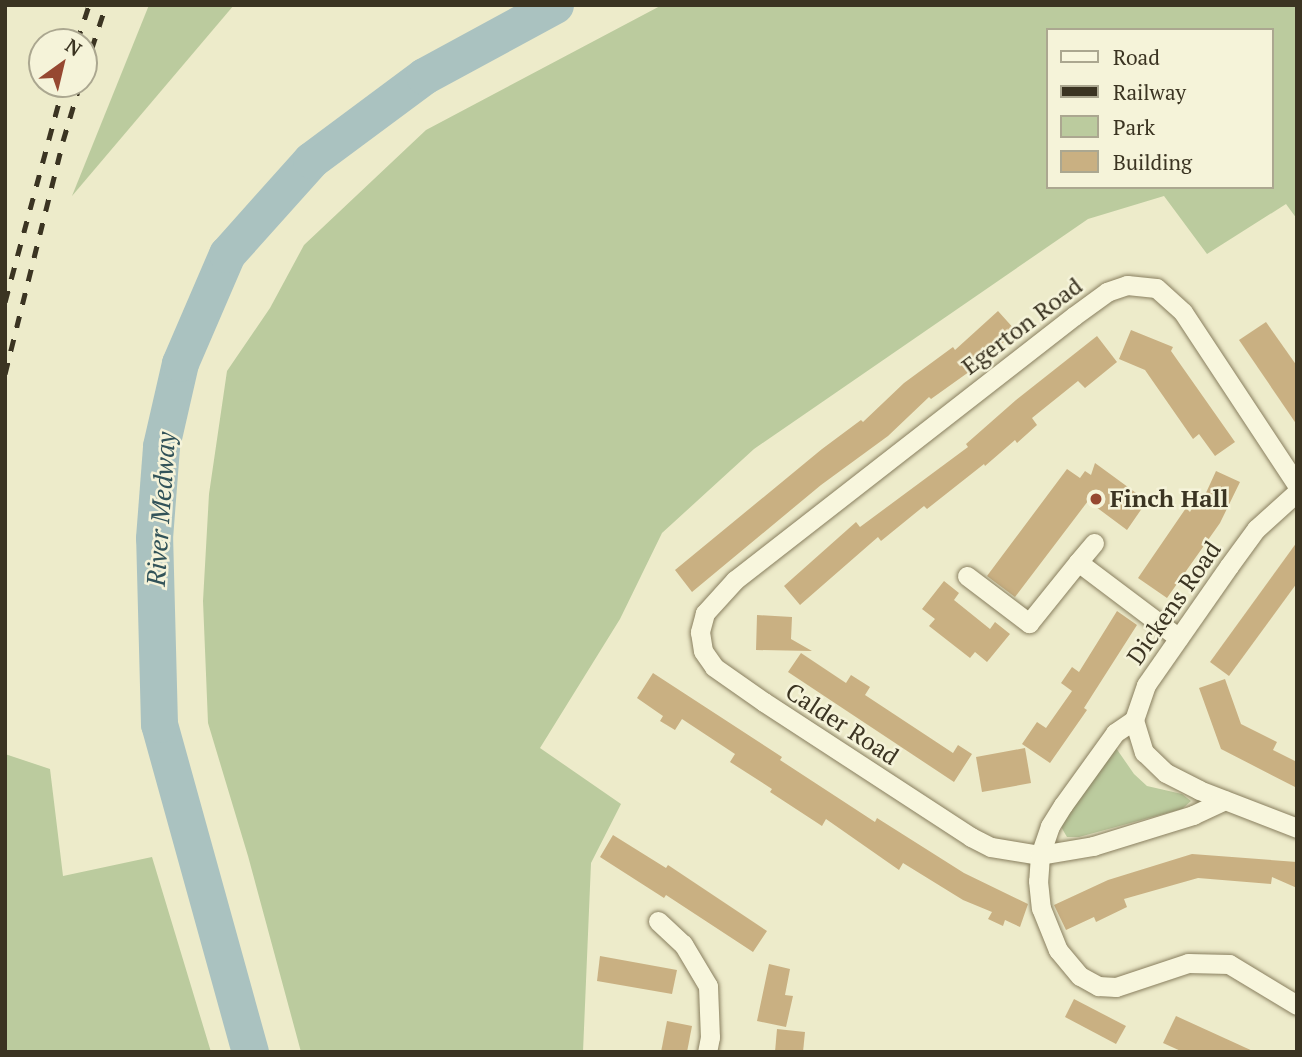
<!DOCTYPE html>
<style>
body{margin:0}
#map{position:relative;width:1302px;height:1057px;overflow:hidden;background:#edebca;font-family:"PT Serif",serif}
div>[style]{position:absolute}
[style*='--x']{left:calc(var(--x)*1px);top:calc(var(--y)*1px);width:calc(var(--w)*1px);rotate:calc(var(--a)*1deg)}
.green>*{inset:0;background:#bbcb9e}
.river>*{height:37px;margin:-18.5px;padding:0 18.5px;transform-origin:18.5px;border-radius:18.5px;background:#aac2c0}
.building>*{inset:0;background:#c9b082}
.roads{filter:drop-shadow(0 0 2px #897f5f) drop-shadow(0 0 2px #897f5f)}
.street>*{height:19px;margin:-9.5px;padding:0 9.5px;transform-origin:9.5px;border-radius:9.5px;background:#f8f6dd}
.rail>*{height:5px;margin-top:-2.5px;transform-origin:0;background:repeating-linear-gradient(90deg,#3b3422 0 12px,transparent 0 24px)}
.dots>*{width:19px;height:19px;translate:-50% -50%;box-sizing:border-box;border:4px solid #f5f3d9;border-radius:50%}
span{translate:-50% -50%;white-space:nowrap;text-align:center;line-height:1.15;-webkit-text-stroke:5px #f5f3d9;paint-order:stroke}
.street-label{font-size:24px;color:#3b3422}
.poi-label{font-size:24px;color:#3b3422;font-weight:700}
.left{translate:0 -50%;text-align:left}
.water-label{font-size:26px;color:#325359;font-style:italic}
.frame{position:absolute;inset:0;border:7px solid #3b3422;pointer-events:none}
.legend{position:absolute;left:1046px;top:28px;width:228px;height:161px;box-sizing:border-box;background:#f5f3d9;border:2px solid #aba790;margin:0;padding:9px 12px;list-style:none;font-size:21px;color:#3b3422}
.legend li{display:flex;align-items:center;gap:14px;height:35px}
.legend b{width:35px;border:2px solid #aba790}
.north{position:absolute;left:28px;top:28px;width:70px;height:70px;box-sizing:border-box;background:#f5f3d9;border:2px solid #aba790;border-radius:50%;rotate:34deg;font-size:19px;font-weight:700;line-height:28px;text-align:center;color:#3b3422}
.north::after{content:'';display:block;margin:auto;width:24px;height:32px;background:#964831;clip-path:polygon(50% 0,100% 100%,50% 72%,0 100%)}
</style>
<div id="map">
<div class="green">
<div style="clip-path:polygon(149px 5px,234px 5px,72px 196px)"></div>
<div style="clip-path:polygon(evenodd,662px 5px,1297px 5px,1297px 219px,1286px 204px,1207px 254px,1164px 196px,1088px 219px,754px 449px,662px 533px,620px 619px,540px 748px,621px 804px,591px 863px,583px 1052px,301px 1052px,248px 856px,208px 723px,203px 601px,209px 494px,227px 371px,270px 308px,304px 245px,426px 130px,662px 5px,1048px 30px,1272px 30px,1272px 187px,1048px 187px,1048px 30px)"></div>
<div style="clip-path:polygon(1116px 748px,1134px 774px,1147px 786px,1182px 794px,1191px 801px,1182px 809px,1079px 837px,1067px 837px,1060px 825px)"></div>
<div style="clip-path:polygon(5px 754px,50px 769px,63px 876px,152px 857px,211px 1052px,5px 1052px)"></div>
</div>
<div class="river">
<div style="--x:250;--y:1052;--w:340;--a:-105.5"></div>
<div style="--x:159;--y:724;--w:186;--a:-91.5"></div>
<div style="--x:154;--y:538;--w:92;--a:-85.6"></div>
<div style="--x:161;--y:446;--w:85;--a:-77.1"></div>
<div style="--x:180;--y:363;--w:119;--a:-66.7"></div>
<div style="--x:227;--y:254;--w:126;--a:-48.2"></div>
<div style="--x:311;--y:160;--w:141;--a:-36.6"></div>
<div style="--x:424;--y:76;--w:149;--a:-28.5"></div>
</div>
<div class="building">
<div style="clip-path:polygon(998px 311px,1016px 331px,980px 364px,931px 399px,929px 397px,888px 436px,821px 485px,692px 592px,675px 570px,822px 449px,861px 420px,863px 422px,904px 383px,953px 347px,955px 350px)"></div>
<div style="clip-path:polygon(1266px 322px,1297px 366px,1297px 425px,1239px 340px)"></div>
<div style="clip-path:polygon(1131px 330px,1173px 347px,1171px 351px,1235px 442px,1215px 456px,1199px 434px,1193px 439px,1145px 370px,1119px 359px)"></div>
<div style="clip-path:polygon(1097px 336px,1117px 362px,1085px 388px,1078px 381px,1032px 418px,1037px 425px,1017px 443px,1015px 440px,985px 466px,984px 464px,927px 509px,924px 506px,881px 541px,878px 537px,800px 605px,784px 586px,856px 522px,860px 527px,968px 447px,966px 444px,1016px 400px)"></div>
<div style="clip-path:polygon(1095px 463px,1147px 501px,1127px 530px,1088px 501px,1015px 597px,987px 576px,1067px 469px,1080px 478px,1085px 471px,1091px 475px)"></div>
<div style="clip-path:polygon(1216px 471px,1240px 482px,1220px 523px,1167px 598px,1138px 578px,1186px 508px,1190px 512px,1200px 493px,1205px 495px)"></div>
<div style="clip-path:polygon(1297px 542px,1297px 583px,1229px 676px,1210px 662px)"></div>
<div style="clip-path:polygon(944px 581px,959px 593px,954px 600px,990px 629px,995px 622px,1010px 634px,987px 662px,975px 652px,970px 658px,929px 626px,935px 619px,922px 609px)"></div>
<div style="clip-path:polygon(1117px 611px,1137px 625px,1084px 708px,1087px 710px,1050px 763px,1022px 744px,1037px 722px,1046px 728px,1072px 691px,1061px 683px,1072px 667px,1079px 672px)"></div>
<div style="clip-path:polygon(757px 615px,792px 617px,791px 639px,812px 651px,756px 650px)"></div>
<div style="clip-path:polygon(801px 653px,846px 683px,851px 675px,870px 687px,865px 695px,953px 753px,958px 745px,972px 754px,954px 782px,788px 672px)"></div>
<div style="clip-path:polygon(653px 673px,782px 757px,780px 760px,875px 822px,877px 818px,964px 873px,1028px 904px,1020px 927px,1005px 920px,1003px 926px,988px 919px,992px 912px,963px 900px,903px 863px,899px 870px,826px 819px,822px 826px,770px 792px,772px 789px,730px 762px,735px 754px,682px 719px,675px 730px,660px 721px,663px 716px,637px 698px)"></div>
<div style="clip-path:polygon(1225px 679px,1241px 724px,1277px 742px,1273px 750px,1297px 762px,1297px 788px,1221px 749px,1199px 688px)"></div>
<div style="clip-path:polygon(1025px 748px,1031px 783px,982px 792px,976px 757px)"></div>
<div style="clip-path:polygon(613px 835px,666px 868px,668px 865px,767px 931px,753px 952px,666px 895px,664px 898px,600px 857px)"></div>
<div style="clip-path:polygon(1192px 854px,1297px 862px,1297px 888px,1272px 877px,1271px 884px,1198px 878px,1124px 899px,1127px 907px,1096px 922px,1094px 917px,1066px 930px,1054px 905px,1108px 880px)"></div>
<div style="clip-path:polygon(600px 956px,677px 970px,672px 994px,597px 981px)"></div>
<div style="clip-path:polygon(769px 964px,790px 969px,785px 995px,793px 996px,786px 1027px,757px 1021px)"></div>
<div style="clip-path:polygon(1074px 999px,1126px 1026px,1116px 1044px,1065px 1017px)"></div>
<div style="clip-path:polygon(1176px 1016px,1255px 1052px,1183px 1052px,1163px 1043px)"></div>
<div style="clip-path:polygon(667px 1021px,692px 1026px,687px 1052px,661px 1052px)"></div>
<div style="clip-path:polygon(777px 1029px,805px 1032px,803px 1052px,775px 1052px)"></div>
</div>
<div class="roads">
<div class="street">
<div style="--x:1297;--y:485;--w:207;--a:-123.4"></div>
<div style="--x:1183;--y:312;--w:36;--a:-138"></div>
<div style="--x:1156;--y:288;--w:29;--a:-174"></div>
<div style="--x:1127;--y:285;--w:21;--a:161"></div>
<div style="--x:1107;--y:292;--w:41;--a:144"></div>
<div style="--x:1074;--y:316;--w:430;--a:142.1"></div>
<div style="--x:735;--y:580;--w:45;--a:132.3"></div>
<div style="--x:705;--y:613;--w:20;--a:105"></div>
<div style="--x:700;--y:632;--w:19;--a:81"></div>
<div style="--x:703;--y:651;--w:19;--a:55"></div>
<div style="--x:714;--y:667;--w:61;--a:35"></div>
<div style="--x:764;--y:702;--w:247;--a:33.1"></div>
<div style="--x:971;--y:837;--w:22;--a:27"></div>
<div style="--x:991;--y:847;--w:50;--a:9.3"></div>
<div style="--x:1040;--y:855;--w:26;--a:94"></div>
<div style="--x:1038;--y:881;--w:27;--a:84"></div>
<div style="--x:1041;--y:908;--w:45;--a:68"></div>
<div style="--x:1058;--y:950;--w:34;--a:50"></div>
<div style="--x:1080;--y:976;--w:21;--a:29"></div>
<div style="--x:1098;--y:986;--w:18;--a:3"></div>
<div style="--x:1116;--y:987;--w:76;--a:-18.4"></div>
<div style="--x:1188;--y:963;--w:41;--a:1.4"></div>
<div style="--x:1229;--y:964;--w:79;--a:31.1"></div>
<div style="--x:1297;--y:492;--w:55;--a:137.9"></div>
<div style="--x:1256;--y:529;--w:46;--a:126.1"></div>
<div style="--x:1229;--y:566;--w:145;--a:124.9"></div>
<div style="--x:1146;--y:685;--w:37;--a:109"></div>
<div style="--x:1134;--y:720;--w:34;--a:73"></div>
<div style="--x:1144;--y:752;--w:30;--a:44"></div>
<div style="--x:1166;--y:773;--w:37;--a:27"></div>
<div style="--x:1199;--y:790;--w:105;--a:21.2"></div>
<div style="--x:1094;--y:543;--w:25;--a:130"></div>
<div style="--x:1078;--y:562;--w:126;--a:37"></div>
<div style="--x:967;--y:576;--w:78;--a:37.2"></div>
<div style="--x:1029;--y:623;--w:78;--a:-51.2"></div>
<div style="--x:1134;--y:720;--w:23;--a:146"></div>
<div style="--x:1115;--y:733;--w:89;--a:125.8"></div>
<div style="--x:1063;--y:805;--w:25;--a:122"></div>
<div style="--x:1050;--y:826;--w:31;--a:109"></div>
<div style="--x:1040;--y:855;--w:54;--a:-9.6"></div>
<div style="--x:1093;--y:846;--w:105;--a:-17.2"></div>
<div style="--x:1193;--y:815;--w:35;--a:-25"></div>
<div style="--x:658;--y:921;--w:34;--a:43"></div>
<div style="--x:683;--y:944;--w:49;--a:59.2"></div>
<div style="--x:708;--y:986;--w:51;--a:87.8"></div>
<div style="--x:710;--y:1037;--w:15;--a:101"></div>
</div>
</div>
<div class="rail">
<div style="--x:77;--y:42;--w:39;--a:-72"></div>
<div style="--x:84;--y:72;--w:71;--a:-71.8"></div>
<div style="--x:5;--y:302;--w:226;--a:-74.9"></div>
<div style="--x:5;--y:374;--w:240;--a:-76"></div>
<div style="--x:63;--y:141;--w:59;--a:-73.4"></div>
</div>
<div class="dots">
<div style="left:1096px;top:499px;background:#964831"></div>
</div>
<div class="street-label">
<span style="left:1022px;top:326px;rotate:-37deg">Egerton Road</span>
<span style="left:1174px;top:603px;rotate:-55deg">Dickens Road</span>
<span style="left:842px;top:724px;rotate:33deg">Calder Road</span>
</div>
<div class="poi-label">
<span class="left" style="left:1110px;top:499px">Finch Hall</span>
</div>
<div class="water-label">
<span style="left:161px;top:509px;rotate:-86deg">River Medway</span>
</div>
<div class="frame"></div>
<ul class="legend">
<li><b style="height:9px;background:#f8f6dd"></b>Road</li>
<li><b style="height:9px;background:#3b3422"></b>Railway</li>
<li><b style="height:19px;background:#bbcb9e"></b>Park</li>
<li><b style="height:19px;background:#c9b082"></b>Building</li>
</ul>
<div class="north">N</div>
</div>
